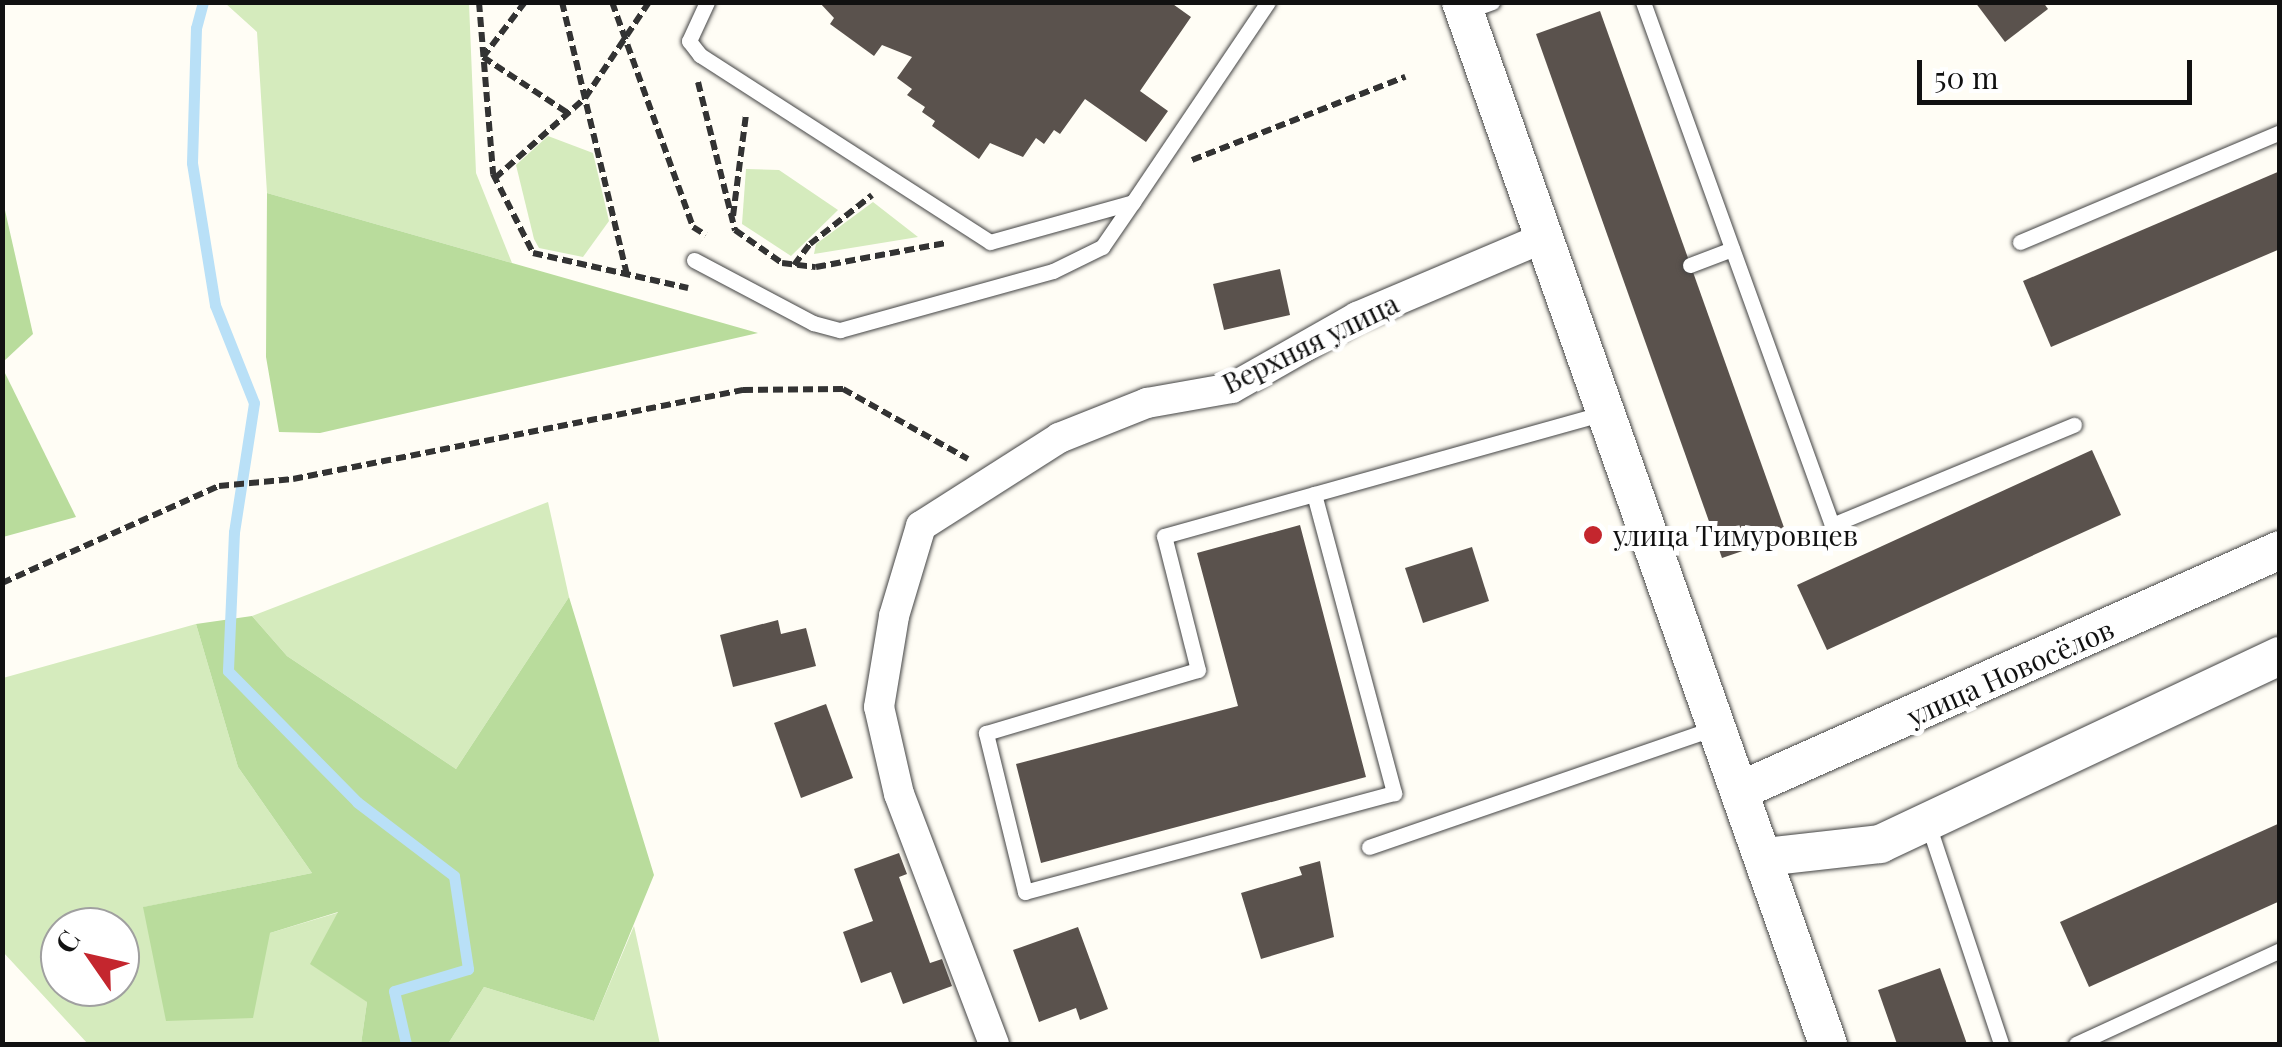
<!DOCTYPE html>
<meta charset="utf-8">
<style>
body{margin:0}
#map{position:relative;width:2282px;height:1047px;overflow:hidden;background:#fffdf5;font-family:"Playfair Display",serif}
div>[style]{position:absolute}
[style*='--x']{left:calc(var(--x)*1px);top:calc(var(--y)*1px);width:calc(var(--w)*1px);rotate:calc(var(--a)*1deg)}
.green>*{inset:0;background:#d5ebbd}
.forest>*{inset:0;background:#b9dc9c}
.stream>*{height:11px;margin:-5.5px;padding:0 5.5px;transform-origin:5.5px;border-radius:5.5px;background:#b9e0f7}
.building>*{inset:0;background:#5a524d}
.path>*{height:6px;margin-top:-3px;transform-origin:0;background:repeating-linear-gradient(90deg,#333 0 10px,transparent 0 15px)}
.roads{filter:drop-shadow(0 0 2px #444) drop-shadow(0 0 2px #444)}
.service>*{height:15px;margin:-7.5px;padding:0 7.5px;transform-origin:7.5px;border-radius:7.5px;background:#fff}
.minor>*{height:30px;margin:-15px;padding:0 15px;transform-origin:15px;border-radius:15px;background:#fff}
.tertiary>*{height:38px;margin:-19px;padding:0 19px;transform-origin:19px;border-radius:19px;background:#fff}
.dots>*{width:28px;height:28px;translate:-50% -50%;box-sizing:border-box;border:5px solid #fff;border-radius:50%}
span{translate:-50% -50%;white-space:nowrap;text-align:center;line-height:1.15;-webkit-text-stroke:10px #fff;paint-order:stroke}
.street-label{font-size:28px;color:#111}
.poi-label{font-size:28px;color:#111}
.left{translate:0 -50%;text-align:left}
.frame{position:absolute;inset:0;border:5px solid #111;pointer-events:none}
.north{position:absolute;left:40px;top:907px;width:100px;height:100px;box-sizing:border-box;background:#fff;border:2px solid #a0a0a0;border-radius:50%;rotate:304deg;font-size:28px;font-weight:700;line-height:40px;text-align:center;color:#111}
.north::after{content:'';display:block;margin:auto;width:35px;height:45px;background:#c4262e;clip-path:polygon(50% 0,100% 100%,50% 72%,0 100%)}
.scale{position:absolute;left:1917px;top:60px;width:275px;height:45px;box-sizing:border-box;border:5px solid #111;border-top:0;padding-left:12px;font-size:30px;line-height:35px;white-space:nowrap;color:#111;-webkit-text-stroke:8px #fff;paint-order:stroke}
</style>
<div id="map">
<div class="green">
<div style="clip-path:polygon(225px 3px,469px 3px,476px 173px,512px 263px,267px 193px,257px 32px)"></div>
<div style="clip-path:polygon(548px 136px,593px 153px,609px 221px,583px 257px,539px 248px,534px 239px,516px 165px)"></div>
<div style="clip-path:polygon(746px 169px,779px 170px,838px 210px,791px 256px,742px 224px)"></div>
<div style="clip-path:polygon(873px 202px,918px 237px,814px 254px,816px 244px)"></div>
<div style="clip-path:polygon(548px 502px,569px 597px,456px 769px,287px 656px,252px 616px)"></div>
<div style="clip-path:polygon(evenodd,196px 624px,238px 767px,312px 873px,144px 907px,270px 933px,340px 912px,367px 1002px,361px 1044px,88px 1044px,3px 952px,3px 678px,196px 624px,60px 927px,120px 927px,120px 987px,60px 987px,60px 927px)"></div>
<div style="clip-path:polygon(634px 926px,660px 1044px,448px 1044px,484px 987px,594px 1021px)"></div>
</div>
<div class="forest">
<div style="clip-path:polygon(267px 193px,512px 263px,758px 333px,320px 433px,279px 432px,266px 357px)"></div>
<div style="clip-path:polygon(2px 197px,33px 334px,3px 362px,2px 362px)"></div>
<div style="clip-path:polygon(2px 367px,76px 517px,3px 537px,2px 537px)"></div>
<div style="clip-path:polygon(569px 597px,654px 875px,594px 1021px,484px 987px,448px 1044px,361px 1044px,367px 1002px,310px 964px,338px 912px,270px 933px,253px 1018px,166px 1021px,143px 907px,312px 873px,238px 767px,196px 624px,252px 616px,287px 656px,456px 769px)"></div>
</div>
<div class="stream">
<div style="--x:203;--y:2;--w:27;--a:105"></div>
<div style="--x:196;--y:28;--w:135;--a:91.7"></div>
<div style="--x:192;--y:163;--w:144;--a:80.8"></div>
<div style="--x:215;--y:305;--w:105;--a:68.3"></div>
<div style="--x:254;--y:403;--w:131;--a:98.8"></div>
<div style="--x:234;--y:532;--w:139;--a:92.5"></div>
<div style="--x:228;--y:671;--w:184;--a:45.4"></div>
<div style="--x:357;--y:802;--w:122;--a:37.3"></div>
<div style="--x:454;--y:876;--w:94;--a:81.4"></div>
<div style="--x:468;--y:969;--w:77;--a:163.4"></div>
<div style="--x:394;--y:991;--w:54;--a:77.2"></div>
</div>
<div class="building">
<div style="clip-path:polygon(819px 2px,1170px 2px,1191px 17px,1140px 91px,1168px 111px,1146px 142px,1085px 99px,1060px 134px,1054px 130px,1044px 144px,1036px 138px,1023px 157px,990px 143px,979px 159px,932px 126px,935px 121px,922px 112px,925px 107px,907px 95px,912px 89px,897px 78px,912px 57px,882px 45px,874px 56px,830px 24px,834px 18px)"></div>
<div style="clip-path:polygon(1975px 2px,2043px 2px,2048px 9px,2005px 42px)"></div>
<div style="clip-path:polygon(1600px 11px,1787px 536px,1722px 558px,1536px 34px)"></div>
<div style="clip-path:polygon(2280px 171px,2280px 249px,2051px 347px,2023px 281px)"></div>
<div style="clip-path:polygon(1280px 269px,1290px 315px,1224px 330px,1213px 284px)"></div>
<div style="clip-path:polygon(2092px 450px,2121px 515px,1827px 650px,1797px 585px)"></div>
<div style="clip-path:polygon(1300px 525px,1366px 777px,1041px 863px,1016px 764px,1238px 706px,1197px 553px)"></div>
<div style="clip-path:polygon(1472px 547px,1489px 601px,1423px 623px,1405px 568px)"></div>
<div style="clip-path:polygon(778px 620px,781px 634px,806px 628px,816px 666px,733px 687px,720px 635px)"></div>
<div style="clip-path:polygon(826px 704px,853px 778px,801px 798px,774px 723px)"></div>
<div style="clip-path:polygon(2280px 823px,2280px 901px,2089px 987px,2060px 922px)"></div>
<div style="clip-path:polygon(899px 853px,907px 874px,899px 877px,930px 963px,942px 959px,952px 986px,903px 1004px,891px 972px,861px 983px,843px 932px,873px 921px,854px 869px)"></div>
<div style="clip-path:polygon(1320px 861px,1334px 937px,1261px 959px,1241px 893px,1302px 875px,1299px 867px)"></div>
<div style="clip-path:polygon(1078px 927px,1108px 1009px,1080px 1020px,1076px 1008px,1039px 1022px,1013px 950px)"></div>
<div style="clip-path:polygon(1940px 968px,1967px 1044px,1897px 1044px,1878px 990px)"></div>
</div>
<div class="path">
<div style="--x:479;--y:2;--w:173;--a:85.3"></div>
<div style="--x:493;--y:174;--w:89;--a:63.1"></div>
<div style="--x:533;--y:253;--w:159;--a:12.7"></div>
<div style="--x:525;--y:2;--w:69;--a:127.4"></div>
<div style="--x:483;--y:57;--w:102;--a:33.4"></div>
<div style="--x:562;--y:2;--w:281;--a:76.6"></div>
<div style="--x:612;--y:2;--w:239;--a:70.2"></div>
<div style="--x:693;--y:227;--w:15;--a:32"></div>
<div style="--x:698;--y:82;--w:153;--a:76"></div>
<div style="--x:735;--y:230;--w:57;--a:35.1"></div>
<div style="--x:782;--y:263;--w:34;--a:7"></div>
<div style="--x:816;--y:267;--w:132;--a:-10.5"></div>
<div style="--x:1192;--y:160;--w:229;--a:-21.3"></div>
<div style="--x:495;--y:178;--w:120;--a:-41.6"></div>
<div style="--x:585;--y:98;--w:115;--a:-56.3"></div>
<div style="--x:733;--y:216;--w:102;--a:-82.7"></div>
<div style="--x:794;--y:265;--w:26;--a:-53"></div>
<div style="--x:810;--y:244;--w:79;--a:-38.3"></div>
<div style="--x:2;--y:583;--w:238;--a:-24.1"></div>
<div style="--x:219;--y:486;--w:74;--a:-5.4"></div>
<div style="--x:293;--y:479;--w:459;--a:-11.2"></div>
<div style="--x:743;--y:390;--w:100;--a:-0.6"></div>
<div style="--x:843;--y:389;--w:143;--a:29.2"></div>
</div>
<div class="roads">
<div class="service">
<div style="--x:707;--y:2;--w:43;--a:114.8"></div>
<div style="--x:689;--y:41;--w:18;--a:52"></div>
<div style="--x:700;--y:55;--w:345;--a:32.8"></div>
<div style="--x:990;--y:242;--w:148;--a:-15.6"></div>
<div style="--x:1133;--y:202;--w:241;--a:-56"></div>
<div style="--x:1643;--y:2;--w:556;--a:70.13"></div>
<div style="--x:1832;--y:525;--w:262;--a:-22.5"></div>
<div style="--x:1465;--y:12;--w:29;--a:-20"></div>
<div style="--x:2020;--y:242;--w:282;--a:-22.9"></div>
<div style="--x:694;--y:260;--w:135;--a:27.9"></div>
<div style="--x:813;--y:323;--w:28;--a:15"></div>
<div style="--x:840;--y:330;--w:221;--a:-15.5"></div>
<div style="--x:1053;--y:271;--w:55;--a:-26.1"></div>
<div style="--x:1102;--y:247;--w:55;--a:-55.4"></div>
<div style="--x:1690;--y:265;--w:45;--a:-20.9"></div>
<div style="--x:1314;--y:494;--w:310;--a:75"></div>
<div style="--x:1394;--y:793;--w:382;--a:165"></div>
<div style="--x:1025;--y:892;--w:164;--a:-103.8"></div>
<div style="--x:986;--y:733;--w:221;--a:-16.6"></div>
<div style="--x:1198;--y:670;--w:138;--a:-104.2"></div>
<div style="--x:1164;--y:536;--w:457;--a:-15.6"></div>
<div style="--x:1927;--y:821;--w:235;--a:71.6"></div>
<div style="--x:1369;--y:847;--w:366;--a:-19"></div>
<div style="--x:2076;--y:1044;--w:225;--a:-24.7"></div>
</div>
<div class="minor">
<div style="--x:994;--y:1044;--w:267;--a:-110.8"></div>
<div style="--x:899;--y:794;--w:89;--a:-102.9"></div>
<div style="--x:879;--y:707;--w:92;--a:-80.6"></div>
<div style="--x:894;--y:616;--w:94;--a:-73.3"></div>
<div style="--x:921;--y:526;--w:164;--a:-32.5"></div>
<div style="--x:1059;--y:438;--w:95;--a:-21.7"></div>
<div style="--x:1147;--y:403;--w:86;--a:-10"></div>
<div style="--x:1232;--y:388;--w:144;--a:-29.6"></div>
<div style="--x:1357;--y:317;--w:202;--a:-23"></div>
</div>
<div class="tertiary">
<div style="--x:1461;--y:2;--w:1105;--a:70.6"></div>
<div style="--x:1739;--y:791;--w:592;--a:-24.01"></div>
<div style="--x:1765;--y:857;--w:116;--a:-6.4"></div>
<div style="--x:1880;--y:844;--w:442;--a:-25.2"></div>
</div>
</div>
<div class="dots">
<div style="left:1593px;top:535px;background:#c4262e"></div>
</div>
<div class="street-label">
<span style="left:1310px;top:343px;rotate:-26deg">Верхняя улица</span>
<span style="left:2010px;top:672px;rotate:-24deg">улица Новосёлов</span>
</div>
<div class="poi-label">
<span class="left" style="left:1613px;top:535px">улица Тимуровцев</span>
</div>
<div class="frame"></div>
<div class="north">С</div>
<div class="scale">50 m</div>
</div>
